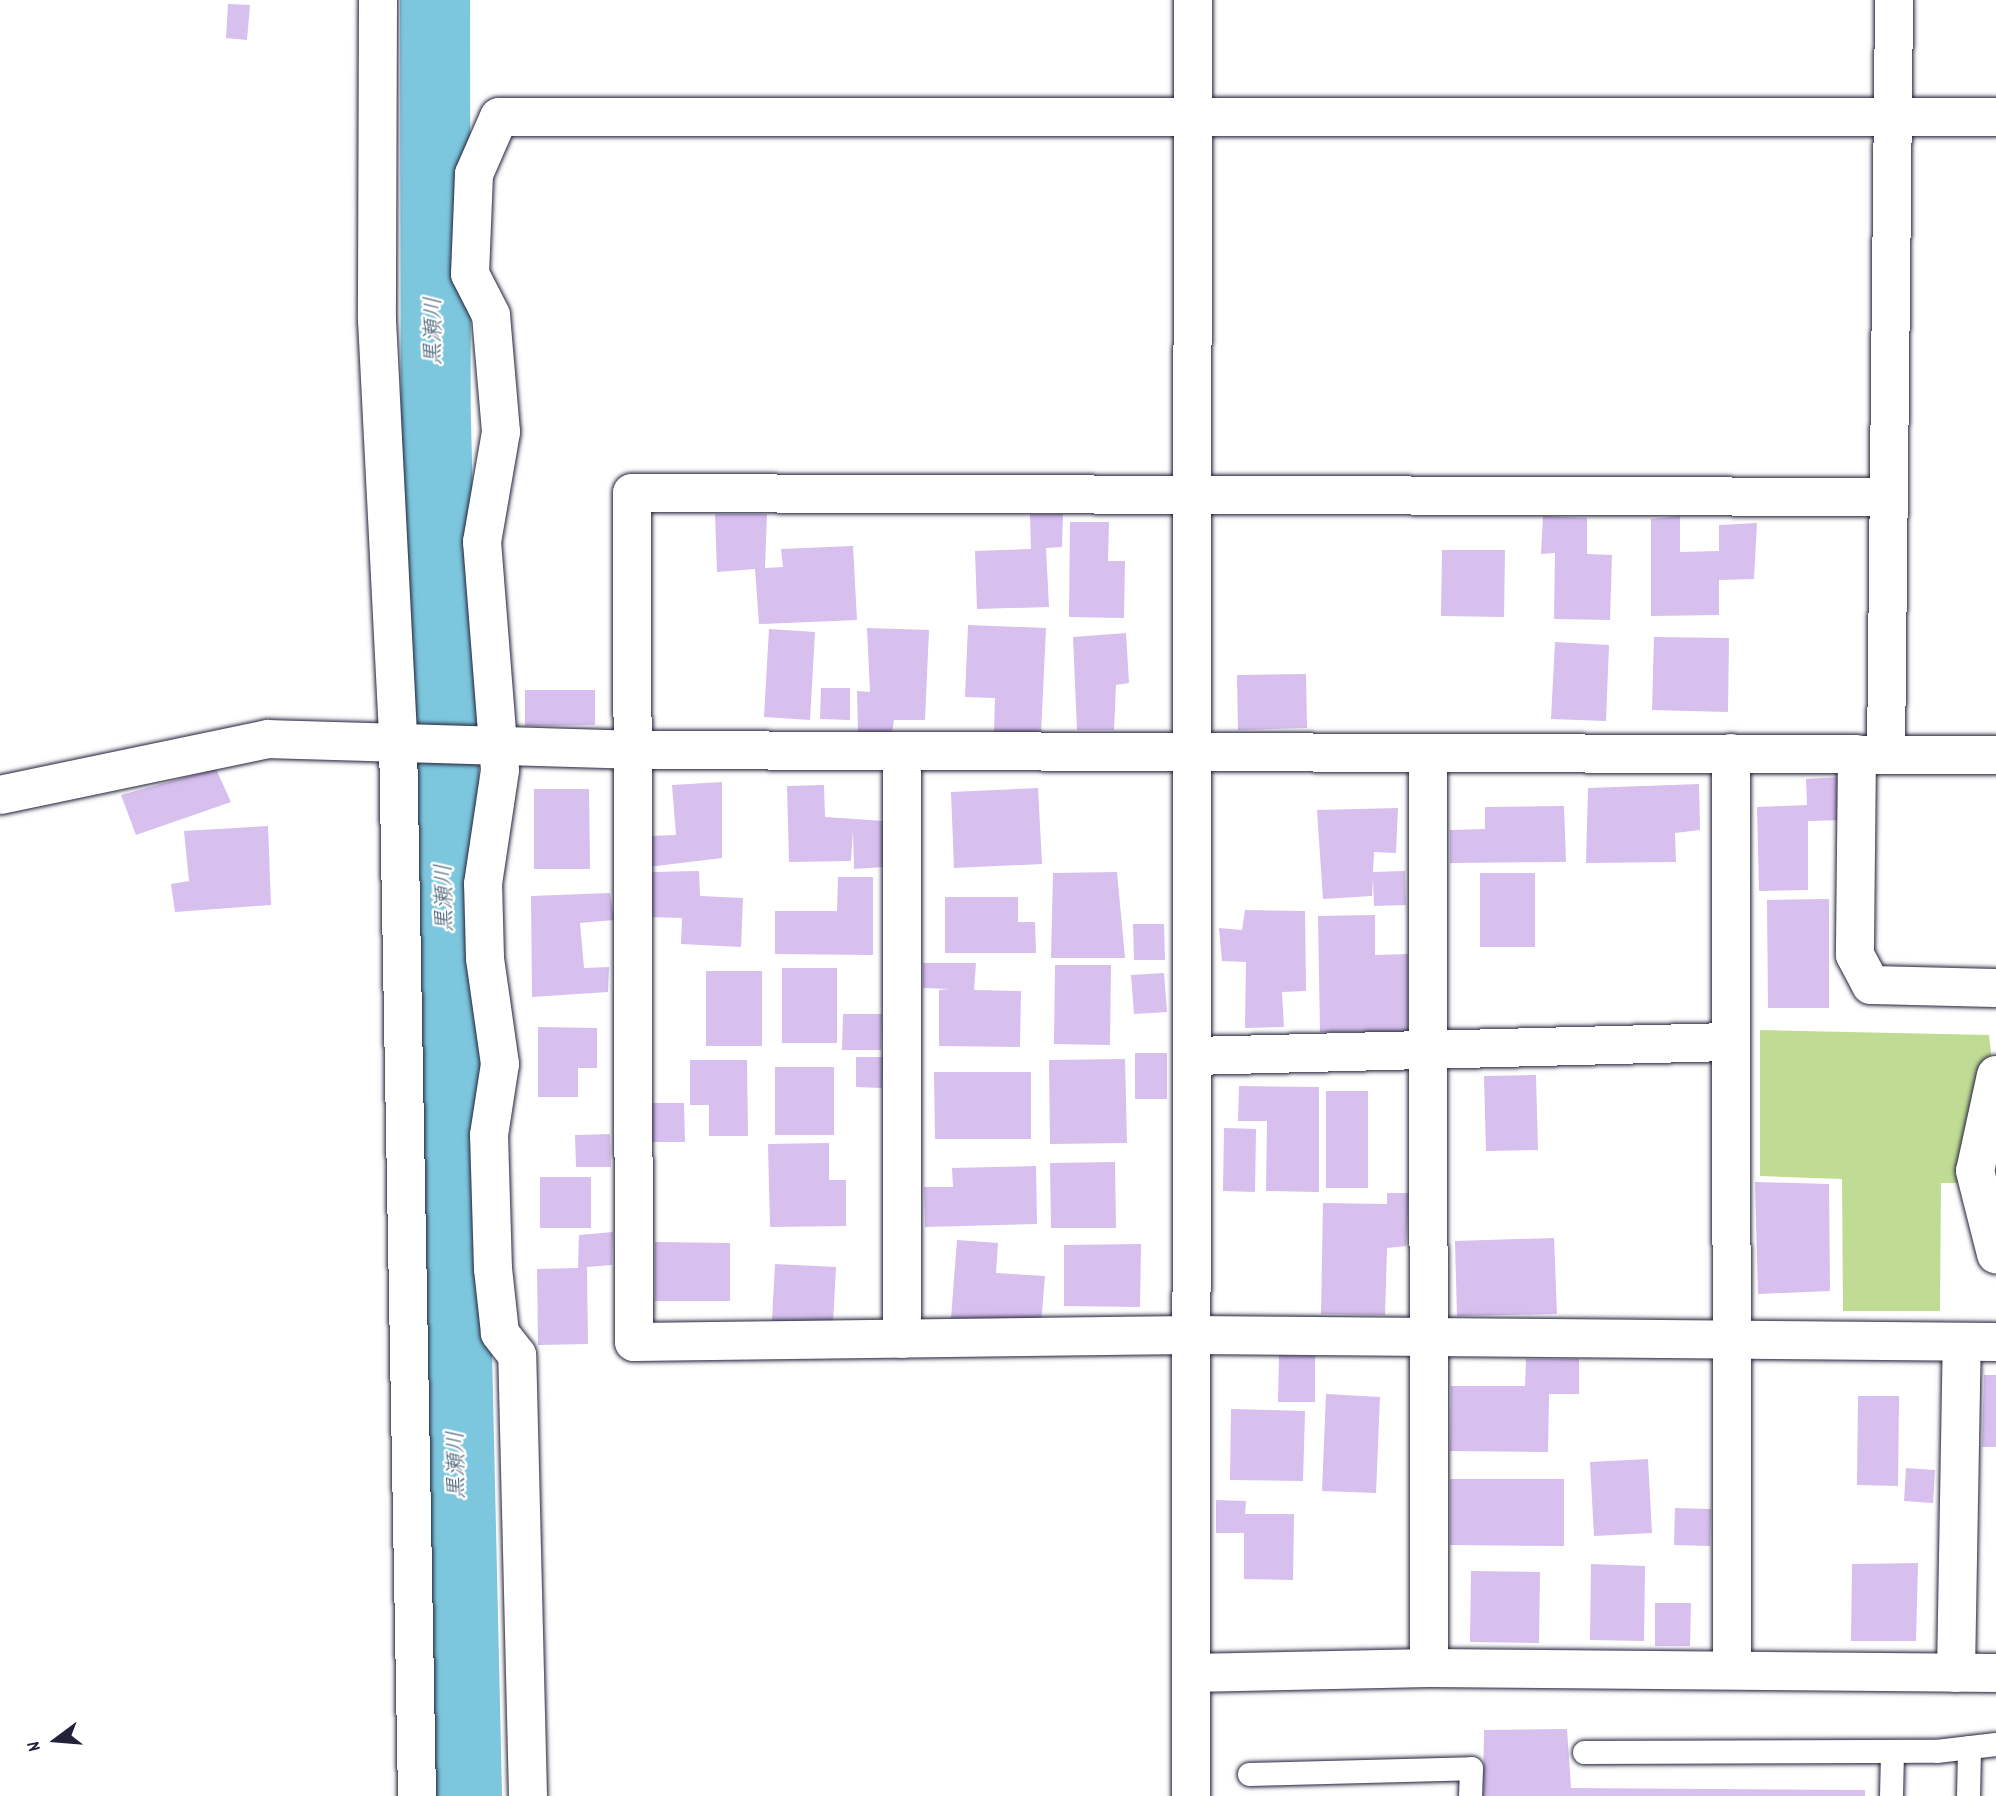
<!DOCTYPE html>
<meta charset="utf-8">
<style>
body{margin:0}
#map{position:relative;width:1996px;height:1796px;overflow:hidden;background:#fff;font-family:Dekko,"Klee One",sans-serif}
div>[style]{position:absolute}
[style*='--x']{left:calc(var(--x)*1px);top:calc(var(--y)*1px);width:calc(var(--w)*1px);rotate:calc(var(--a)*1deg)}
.green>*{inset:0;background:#c0dc94}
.river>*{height:70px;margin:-35px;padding:0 35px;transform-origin:35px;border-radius:35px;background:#7dc7de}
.building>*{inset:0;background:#d7bfee}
.roads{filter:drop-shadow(0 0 2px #22223b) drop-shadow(0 0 2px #22223b)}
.lane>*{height:23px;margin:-11.5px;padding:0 11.5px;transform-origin:11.5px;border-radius:11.5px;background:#fff}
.street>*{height:38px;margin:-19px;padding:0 19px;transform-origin:19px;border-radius:19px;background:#fff}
span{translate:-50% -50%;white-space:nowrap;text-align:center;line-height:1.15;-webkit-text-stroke:5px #fff;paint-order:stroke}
.water-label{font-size:23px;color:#425c74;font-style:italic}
.north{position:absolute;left:21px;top:1705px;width:70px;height:70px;-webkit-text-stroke:5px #fff;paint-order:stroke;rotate:254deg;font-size:19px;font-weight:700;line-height:28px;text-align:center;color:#22223b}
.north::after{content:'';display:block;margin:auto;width:24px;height:32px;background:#22223b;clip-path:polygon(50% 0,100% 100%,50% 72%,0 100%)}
</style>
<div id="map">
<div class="green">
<div style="clip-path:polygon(1760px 1030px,1989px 1035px,1992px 1061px,1969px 1183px,1941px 1183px,1940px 1311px,1843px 1311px,1842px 1179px,1760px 1176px)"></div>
</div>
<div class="river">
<div style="--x:435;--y:0;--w:419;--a:89.9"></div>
<div style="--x:436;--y:419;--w:1377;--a:88.71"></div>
</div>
<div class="building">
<div style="clip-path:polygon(228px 4px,250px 5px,247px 40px,226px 38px)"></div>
<div style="clip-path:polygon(715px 514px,767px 514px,765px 568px,783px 567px,781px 549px,853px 546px,857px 620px,759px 624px,755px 569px,717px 572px)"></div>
<div style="clip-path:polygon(1030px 514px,1063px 514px,1062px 547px,1046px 548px,1049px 607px,977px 609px,975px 551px,1031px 549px)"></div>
<div style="clip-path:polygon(1543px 516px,1587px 518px,1587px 554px,1612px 555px,1610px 620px,1554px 619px,1555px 553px,1541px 554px)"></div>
<div style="clip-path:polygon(1680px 516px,1680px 552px,1719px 551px,1719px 525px,1757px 523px,1754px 579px,1719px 580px,1719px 615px,1651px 616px,1651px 519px)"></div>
<div style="clip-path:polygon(1070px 522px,1109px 522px,1108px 561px,1125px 561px,1124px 618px,1069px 617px)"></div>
<div style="clip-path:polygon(1442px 550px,1505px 550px,1504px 617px,1441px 616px)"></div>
<div style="clip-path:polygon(968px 625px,1046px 628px,1041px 734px,994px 733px,995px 698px,965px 697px)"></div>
<div style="clip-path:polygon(867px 628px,929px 630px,925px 720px,894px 720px,892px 733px,858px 733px,857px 691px,870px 692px)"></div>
<div style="clip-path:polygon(769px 629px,815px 632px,810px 720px,764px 717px)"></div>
<div style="clip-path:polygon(1126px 633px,1129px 683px,1116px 685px,1114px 730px,1077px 730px,1073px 637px)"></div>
<div style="clip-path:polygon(1654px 637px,1729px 638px,1728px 712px,1652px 710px)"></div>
<div style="clip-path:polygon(1555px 642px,1609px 645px,1606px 721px,1551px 719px)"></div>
<div style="clip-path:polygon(1306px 674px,1307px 728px,1238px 730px,1237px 675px)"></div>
<div style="clip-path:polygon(821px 688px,850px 688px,850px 720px,820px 719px)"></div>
<div style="clip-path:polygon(525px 690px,595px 690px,595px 725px,525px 726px)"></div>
<div style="clip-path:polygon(216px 769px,231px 802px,136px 835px,121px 795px)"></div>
<div style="clip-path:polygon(1841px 777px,1843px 820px,1808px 821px,1808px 890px,1759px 891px,1757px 807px,1807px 805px,1806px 779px)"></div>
<div style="clip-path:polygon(722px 782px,722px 858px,648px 867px,649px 836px,676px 835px,672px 785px)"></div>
<div style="clip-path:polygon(1699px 784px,1700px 830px,1675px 833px,1676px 862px,1586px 863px,1588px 788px)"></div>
<div style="clip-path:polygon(824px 785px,825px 817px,884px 821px,885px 867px,854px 869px,853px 830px,851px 861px,789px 862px,787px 786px)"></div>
<div style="clip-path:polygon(1038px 788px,1042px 864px,954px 868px,951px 792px)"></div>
<div style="clip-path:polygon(534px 789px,589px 789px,590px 869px,534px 869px)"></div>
<div style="clip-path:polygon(1564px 806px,1566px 862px,1450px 863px,1450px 830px,1485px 829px,1485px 807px)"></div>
<div style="clip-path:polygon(1398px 808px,1396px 853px,1374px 852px,1373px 872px,1405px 871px,1406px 905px,1374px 906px,1373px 878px,1372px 896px,1323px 899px,1317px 810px)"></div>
<div style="clip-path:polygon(268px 826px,271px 905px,175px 912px,171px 884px,189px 881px,184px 831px)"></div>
<div style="clip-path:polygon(699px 871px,700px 896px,743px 898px,741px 947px,681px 944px,682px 918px,650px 917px,651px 872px)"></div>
<div style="clip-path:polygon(1117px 872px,1125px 958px,1051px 958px,1053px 873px)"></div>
<div style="clip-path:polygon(1480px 873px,1535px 873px,1535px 947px,1480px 947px)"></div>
<div style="clip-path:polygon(838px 877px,873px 877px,873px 955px,775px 954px,775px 911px,837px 911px)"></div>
<div style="clip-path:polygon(610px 893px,614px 920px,580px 923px,584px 968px,609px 967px,608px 992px,532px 997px,531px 896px)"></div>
<div style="clip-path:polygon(945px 897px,1018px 897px,1018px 922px,1035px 922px,1036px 953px,945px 953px)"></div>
<div style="clip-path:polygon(1829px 899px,1829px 1008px,1768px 1008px,1767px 900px)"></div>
<div style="clip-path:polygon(1245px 910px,1305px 911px,1306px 991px,1282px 992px,1284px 1027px,1245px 1028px,1246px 962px,1222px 961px,1219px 928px,1242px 930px)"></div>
<div style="clip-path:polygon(1375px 915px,1375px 955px,1408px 954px,1408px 1032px,1320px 1032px,1318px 916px)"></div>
<div style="clip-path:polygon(1133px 924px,1164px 924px,1165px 960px,1134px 960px)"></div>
<div style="clip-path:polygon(923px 963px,976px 963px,974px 990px,1021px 991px,1020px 1047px,939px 1046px,939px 990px,950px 989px,923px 988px)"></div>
<div style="clip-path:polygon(1055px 965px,1111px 965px,1110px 1045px,1054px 1044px)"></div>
<div style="clip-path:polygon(782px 968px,837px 968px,837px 1043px,782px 1043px)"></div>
<div style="clip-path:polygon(706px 971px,762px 971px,762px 1046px,706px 1046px)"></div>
<div style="clip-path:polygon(1164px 973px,1167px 1012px,1134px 1014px,1131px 975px)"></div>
<div style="clip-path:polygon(843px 1014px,882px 1014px,881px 1050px,842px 1050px)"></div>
<div style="clip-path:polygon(538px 1027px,597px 1028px,597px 1068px,578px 1068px,578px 1097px,538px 1097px)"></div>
<div style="clip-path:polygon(1135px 1053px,1167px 1053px,1167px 1099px,1135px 1099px)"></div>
<div style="clip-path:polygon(856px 1057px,883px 1057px,882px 1088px,856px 1087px)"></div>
<div style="clip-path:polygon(1125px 1059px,1127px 1143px,1050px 1144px,1049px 1060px)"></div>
<div style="clip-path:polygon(690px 1060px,747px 1060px,748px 1136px,709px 1136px,709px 1105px,690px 1105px)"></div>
<div style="clip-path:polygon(775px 1067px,834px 1067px,834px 1135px,775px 1135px)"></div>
<div style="clip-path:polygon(934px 1072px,1031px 1072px,1031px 1139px,935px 1139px)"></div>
<div style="clip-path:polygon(1536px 1075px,1538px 1150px,1486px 1151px,1484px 1076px)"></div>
<div style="clip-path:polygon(1239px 1086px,1319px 1087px,1319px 1192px,1266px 1191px,1267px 1121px,1238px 1121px)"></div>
<div style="clip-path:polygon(1326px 1091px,1368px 1091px,1368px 1188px,1326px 1188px)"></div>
<div style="clip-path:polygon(651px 1103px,684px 1103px,685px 1142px,652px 1142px)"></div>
<div style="clip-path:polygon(1224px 1128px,1256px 1129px,1255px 1192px,1223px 1191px)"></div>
<div style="clip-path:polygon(610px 1134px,611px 1167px,576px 1167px,575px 1135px)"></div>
<div style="clip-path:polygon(829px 1143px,829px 1180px,846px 1180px,846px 1226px,770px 1227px,768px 1144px)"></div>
<div style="clip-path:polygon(1115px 1162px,1116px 1228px,1051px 1228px,1050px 1163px)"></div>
<div style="clip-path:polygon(1036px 1166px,1037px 1224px,925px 1227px,924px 1187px,953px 1187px,952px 1168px)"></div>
<div style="clip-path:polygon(540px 1177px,591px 1177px,591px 1228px,540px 1228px)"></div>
<div style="clip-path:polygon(1755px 1182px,1829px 1184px,1830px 1291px,1758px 1294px)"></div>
<div style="clip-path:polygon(1387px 1193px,1409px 1193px,1406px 1246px,1387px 1248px,1385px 1315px,1321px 1314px,1323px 1203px,1387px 1204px)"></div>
<div style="clip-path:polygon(613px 1232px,612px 1265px,587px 1267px,588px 1344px,538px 1345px,537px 1269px,578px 1268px,579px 1235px)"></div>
<div style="clip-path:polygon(1554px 1238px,1557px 1314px,1457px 1316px,1455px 1241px)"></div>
<div style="clip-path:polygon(957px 1240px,998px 1243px,996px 1273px,1045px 1276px,1041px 1324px,951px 1318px)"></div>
<div style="clip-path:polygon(655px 1242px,730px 1243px,730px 1301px,655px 1301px)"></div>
<div style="clip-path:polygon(1141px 1244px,1140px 1307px,1064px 1306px,1064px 1245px)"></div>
<div style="clip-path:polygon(775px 1264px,836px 1267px,833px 1324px,772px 1321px)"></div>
<div style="clip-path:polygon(1279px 1355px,1315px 1356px,1315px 1402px,1278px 1402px)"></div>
<div style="clip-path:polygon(1526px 1359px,1579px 1359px,1579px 1394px,1549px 1394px,1548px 1452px,1450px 1451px,1451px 1386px,1525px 1386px)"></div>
<div style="clip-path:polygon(1984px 1375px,1996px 1375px,1996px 1447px,1982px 1447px)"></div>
<div style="clip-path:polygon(1326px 1394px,1380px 1397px,1376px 1493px,1322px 1491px)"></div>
<div style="clip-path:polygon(1858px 1396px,1899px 1396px,1898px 1486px,1857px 1485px)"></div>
<div style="clip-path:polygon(1231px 1409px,1305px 1411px,1303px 1481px,1230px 1480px)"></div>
<div style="clip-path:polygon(1648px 1459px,1652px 1533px,1594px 1536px,1590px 1462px)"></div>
<div style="clip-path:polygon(1906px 1468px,1935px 1470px,1933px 1503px,1904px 1501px)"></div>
<div style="clip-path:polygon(1450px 1479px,1564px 1479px,1564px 1546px,1450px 1545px)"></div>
<div style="clip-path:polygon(1216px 1500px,1246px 1501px,1245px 1514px,1294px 1514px,1293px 1580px,1244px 1579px,1244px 1533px,1216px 1533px)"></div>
<div style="clip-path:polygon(1675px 1508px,1711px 1509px,1710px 1546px,1674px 1545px)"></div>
<div style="clip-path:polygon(1918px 1563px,1916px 1641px,1851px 1641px,1852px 1564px)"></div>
<div style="clip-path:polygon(1591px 1564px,1645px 1566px,1644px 1641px,1590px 1640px)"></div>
<div style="clip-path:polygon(1471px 1571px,1540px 1572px,1539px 1643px,1470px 1642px)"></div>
<div style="clip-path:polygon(1655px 1603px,1691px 1603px,1690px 1646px,1655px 1646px)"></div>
<div style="clip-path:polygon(1567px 1729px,1571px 1788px,1865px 1790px,1865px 1796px,1483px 1796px,1484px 1730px)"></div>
</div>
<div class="roads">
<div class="lane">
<div style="--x:1584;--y:1752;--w:352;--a:-0.2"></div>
<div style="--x:1936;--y:1751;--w:60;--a:-6.7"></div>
<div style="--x:1249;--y:1774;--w:222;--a:-1.5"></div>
<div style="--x:1471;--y:1768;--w:28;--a:92"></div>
<div style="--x:1891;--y:1796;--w:44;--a:-88.7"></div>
<div style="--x:1968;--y:1796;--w:49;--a:-88.8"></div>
</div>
<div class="street">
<div style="--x:378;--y:0;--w:320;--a:90.2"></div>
<div style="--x:377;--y:320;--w:421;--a:87.1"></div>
<div style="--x:398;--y:740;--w:1056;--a:88.97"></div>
<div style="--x:1888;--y:497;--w:1256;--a:-179.82"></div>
<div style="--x:632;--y:493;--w:849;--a:89.87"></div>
<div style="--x:634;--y:1342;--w:560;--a:-0.72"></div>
<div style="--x:1194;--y:1335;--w:802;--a:0.5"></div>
<div style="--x:1731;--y:753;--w:917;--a:89.94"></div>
<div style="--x:1428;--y:754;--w:914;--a:89.94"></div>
<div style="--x:1857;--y:754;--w:201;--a:90.6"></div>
<div style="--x:1855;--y:955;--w:34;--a:62"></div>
<div style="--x:1871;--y:985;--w:125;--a:1.4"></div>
<div style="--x:1886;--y:755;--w:755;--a:-89.39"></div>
<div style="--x:0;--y:795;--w:274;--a:-11.8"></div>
<div style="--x:268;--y:739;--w:362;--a:1.7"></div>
<div style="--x:630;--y:750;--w:1366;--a:0.21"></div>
<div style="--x:1194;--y:1056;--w:536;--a:-1.5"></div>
<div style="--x:1996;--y:1075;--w:98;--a:102.3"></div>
<div style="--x:1975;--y:1171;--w:86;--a:75.8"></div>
<div style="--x:902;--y:1339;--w:587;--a:-90"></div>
<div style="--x:1191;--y:1673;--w:238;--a:-1.2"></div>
<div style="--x:1429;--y:1668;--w:567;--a:0.51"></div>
<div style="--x:1956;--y:1673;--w:331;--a:-89"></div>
<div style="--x:528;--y:1796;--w:441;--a:-91.4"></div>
<div style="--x:517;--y:1355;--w:28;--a:-128"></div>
<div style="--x:500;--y:1333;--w:64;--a:-96.2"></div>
<div style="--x:493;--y:1269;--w:134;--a:-91.7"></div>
<div style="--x:489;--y:1135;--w:72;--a:-81.2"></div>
<div style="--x:500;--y:1064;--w:107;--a:-98.1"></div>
<div style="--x:485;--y:958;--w:74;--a:-91.5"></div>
<div style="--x:483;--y:884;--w:115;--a:-81.5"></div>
<div style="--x:500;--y:770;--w:229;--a:-94.5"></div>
<div style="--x:482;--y:542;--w:112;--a:-80.2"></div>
<div style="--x:501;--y:432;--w:117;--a:-94.9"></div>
<div style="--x:491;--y:315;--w:46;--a:-117.1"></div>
<div style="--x:470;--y:274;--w:100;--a:-87.7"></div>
<div style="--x:474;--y:174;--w:62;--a:-66.3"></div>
<div style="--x:499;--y:117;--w:1497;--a:0"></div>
<div style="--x:1191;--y:1796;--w:1796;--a:-89.94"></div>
</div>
</div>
<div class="water-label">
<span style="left:436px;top:331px;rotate:-90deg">黒瀬川</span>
<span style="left:447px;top:898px;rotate:-91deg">黒瀬川</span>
<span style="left:459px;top:1465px;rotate:-91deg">黒瀬川</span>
</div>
<div class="north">N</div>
</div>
